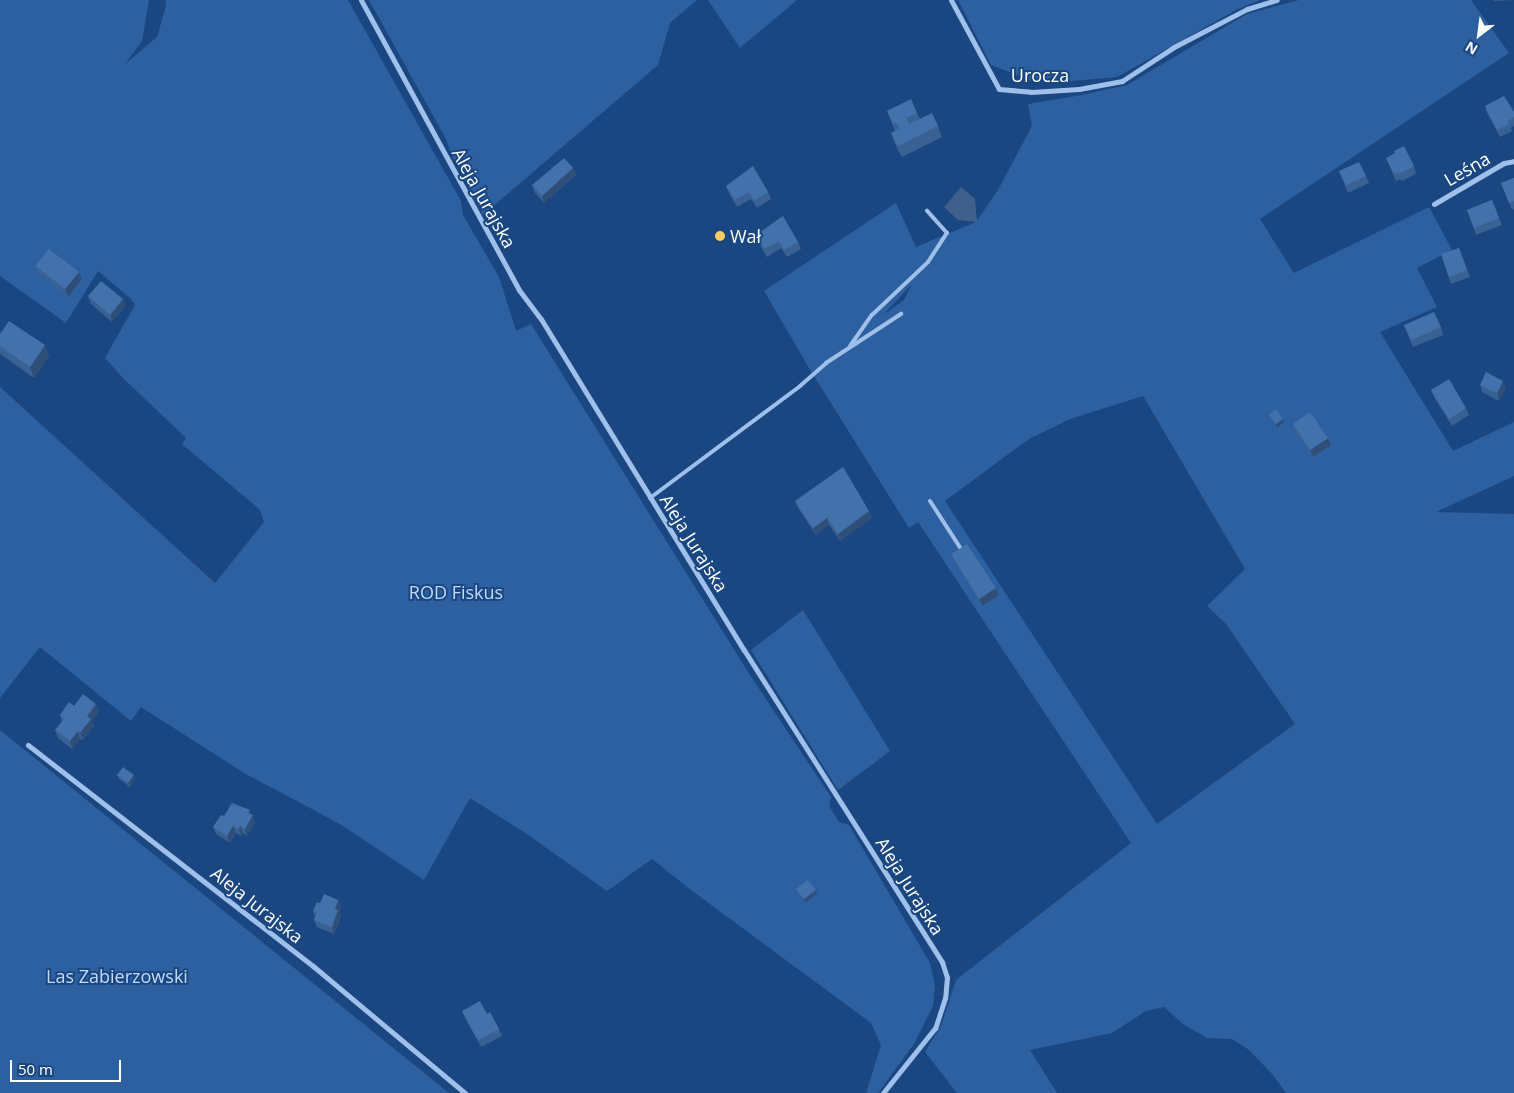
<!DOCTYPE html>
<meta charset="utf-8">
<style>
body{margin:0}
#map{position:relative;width:1514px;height:1093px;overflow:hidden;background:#1a4781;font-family:"Open Sans",sans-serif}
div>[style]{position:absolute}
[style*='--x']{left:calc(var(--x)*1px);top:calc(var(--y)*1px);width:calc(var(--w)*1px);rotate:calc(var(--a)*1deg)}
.green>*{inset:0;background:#2d60a0}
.water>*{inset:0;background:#3f608b}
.lane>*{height:4px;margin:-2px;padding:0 2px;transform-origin:2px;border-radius:2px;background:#9ec0ea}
.street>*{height:5px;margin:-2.5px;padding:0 2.5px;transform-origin:2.5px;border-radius:2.5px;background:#9ec0ea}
.wall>*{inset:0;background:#3a6193}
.shaded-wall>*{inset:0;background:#2f4f78}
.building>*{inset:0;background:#4371ab}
.dots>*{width:14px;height:14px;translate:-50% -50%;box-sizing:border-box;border:2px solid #1a4781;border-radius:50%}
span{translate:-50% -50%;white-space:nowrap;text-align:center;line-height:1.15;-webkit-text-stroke:4px #1a4781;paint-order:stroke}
.street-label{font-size:18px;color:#fff}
.poi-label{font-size:18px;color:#fff}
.left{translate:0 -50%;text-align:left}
.park-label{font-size:18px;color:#c3dbf8}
.north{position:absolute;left:1454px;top:10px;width:50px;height:50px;-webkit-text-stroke:4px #1a4781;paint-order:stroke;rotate:210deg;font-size:14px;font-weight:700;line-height:20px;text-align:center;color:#fff}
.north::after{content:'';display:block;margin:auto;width:18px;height:22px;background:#fff;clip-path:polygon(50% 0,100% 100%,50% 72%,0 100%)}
.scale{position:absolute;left:10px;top:1060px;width:111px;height:22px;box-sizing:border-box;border:2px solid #fff;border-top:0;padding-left:6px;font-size:15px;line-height:18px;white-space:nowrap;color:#fff;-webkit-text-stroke:4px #1a4781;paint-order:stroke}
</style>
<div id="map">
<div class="green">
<div style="clip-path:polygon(0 0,149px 0,142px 41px,125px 64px,157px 37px,166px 6px,165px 0,348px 0,461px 201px,463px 215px,499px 277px,516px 331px,531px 324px,748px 672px,831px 797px,829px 806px,839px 822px,849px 825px,930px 963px,935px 986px,933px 1006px,914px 1044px,878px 1093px,866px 1093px,881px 1045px,871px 1023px,691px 890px,652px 859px,607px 891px,524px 832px,470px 798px,424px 880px,340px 824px,244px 773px,141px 707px,131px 721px,40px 647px,0 698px,0 387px,215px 583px,264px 522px,260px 510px,182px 444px,186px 438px,124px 379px,105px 358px,135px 305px,130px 298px,98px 271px,66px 323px,0 276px)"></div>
<div style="clip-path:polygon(369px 0,697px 0,670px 23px,658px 65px,483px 215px,452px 156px,446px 139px)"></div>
<div style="clip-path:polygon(708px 0,797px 0,740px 48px)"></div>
<div style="clip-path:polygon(958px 0,1260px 0,1236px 10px,1117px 77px,1060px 82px,1030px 80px,991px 65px)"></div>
<div style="clip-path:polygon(evenodd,1299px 0,1471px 0,1509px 53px,1260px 219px,1294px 273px,1429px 207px,1452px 250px,1417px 268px,1437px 307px,1380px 332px,1453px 451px,1514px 422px,1514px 476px,1436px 512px,1514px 514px,1514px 1093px,1286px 1093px,1273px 1075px,1249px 1050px,1232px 1039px,1207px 1038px,1183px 1024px,1164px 1007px,1146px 1011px,1112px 1033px,1030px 1050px,1057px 1093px,957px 1093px,925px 1052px,941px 1026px,956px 980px,1131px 843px,918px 522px,909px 528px,809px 368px,764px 291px,896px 203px,916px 247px,976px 222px,998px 190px,1032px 126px,1028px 104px,1082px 95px,1127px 85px,1247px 14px,1299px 0,912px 284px,904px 300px,883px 315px,912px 284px,1299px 0,1143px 396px,1245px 569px,1207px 606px,1226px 624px,1295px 724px,1157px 824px,945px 501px,1029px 439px,1070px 419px,1143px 396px)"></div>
<div style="clip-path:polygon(803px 610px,890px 751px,838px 790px,751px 650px)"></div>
<div style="clip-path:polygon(0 730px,397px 1051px,449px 1093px,0 1093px)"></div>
</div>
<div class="water">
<div style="clip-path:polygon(961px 187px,975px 199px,977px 222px,958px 220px,944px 207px)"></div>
</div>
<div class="lane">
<div style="--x:850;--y:346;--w:38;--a:-55"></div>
<div style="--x:872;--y:315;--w:77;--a:-43.4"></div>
<div style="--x:928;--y:262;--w:35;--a:-57"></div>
<div style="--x:947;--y:233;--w:30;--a:-132"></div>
<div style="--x:650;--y:498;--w:187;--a:-36.7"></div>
<div style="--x:800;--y:386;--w:35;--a:-41"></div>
<div style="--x:826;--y:363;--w:90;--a:-33.2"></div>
<div style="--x:930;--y:501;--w:61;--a:57.1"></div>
</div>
<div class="street">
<div style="--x:361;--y:0;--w:330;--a:61.4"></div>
<div style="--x:519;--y:290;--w:36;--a:53"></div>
<div style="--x:541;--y:319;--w:388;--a:58.5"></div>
<div style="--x:744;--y:650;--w:370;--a:57.6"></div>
<div style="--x:942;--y:962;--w:16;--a:72"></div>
<div style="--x:947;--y:977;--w:21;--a:95"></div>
<div style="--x:945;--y:998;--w:32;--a:108"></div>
<div style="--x:935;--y:1028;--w:83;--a:128.7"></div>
<div style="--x:951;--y:0;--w:101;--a:61.7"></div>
<div style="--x:999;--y:89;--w:32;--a:5"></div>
<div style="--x:1031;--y:92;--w:48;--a:-3.6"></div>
<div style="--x:1079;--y:89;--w:44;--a:-10.5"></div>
<div style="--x:1122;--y:81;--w:62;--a:-33.2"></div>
<div style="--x:1174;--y:47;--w:82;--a:-27.5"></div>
<div style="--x:1247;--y:9;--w:31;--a:-17"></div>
<div style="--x:1434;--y:204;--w:81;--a:-30.4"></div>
<div style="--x:1504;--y:163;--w:10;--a:-11"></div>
<div style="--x:28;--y:745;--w:361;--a:37.8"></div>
<div style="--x:313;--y:966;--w:198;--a:39.9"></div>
</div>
<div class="wall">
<div style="clip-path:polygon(1494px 0,1514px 0,1494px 1px)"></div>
<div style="clip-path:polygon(1485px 106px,1514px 112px,1514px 126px,1511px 128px,1512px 131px,1500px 137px,1487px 113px)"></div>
<div style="clip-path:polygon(887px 111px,917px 113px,920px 119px,938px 126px,942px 137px,902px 157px,895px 144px,891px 133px,895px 131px)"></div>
<div style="clip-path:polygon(1386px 158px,1414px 166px,1416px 174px,1402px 181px,1400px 179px,1396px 181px)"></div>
<div style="clip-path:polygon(573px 168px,576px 175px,544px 203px,535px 193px,532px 185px)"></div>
<div style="clip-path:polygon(1339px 171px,1366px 176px,1369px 183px,1348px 193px)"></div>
<div style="clip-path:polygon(1514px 178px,1514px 209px,1512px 210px,1501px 183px)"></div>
<div style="clip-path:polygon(726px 186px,768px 192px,771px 199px,757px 208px,751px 199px,737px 207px,729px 193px)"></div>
<div style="clip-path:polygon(1492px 200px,1502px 225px,1476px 235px,1467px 210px)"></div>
<div style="clip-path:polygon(756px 235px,798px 242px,801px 249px,787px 257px,781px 248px,767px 257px,759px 243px)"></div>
<div style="clip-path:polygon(1459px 248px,1470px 277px,1451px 284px,1441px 254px)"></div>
<div style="clip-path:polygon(35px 266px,79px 272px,82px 279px,68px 297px,38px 273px)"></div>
<div style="clip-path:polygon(88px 296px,123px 299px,125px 306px,112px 322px,91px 304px)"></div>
<div style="clip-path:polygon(1404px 325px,1441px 327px,1443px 335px,1413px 347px)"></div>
<div style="clip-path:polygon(0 334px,45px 345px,49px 356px,34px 378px,0 354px)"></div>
<div style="clip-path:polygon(1480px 385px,1506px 388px,1499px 401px,1482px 392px)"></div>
<div style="clip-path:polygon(1431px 390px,1466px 408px,1469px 415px,1452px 426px,1434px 397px)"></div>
<div style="clip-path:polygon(1293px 424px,1328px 438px,1331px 445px,1313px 457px,1295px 432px)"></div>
<div style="clip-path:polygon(795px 501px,869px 511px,872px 518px,840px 541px,829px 525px,816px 535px,798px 508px)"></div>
<div style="clip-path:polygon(951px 554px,999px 595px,982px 606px,954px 561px)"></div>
<div style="clip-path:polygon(74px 706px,99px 711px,92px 721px,94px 726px,83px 740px,80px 739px,72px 749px,58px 738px,55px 730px,62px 722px,60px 715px)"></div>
<div style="clip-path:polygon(117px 775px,135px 779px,130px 787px,119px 779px)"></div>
<div style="clip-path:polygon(252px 815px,255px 822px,247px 836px,243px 833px,241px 836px,236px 833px,230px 843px,216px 834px,213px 827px,224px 816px)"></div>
<div style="clip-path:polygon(796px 889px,816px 890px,817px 894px,805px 903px,798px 892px)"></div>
<div style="clip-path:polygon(338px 900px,341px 907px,339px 912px,341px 917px,334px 934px,317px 927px,314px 920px,315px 917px,313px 911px,320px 903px)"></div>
<div style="clip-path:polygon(462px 1011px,487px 1014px,499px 1029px,502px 1036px,481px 1047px,465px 1018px)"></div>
</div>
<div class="shaded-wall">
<div style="clip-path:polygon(573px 168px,576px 175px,544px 203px,542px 196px)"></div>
<div style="clip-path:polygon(79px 272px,82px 279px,68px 297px,65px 289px)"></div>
<div style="clip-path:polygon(123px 299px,125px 306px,112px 322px,110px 315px)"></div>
<div style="clip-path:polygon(45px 345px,49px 356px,34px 378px,30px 367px)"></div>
<div style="clip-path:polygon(1503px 381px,1506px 388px,1499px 401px,1497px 393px)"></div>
<div style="clip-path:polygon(1283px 419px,1284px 422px,1277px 428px,1276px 424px)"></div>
<div style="clip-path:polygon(1328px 438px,1331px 445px,1313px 457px,1310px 450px)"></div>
<div style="clip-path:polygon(869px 511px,872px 518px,840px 541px,838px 534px)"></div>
<div style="clip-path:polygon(827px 518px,829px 525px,816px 535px,813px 528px)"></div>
<div style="clip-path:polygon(996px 588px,999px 595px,982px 606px,979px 599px)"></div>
<div style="clip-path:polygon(96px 704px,99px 711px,92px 721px,94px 726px,83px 740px,80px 733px,87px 716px)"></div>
<div style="clip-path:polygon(78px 731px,80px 739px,72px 749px,70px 741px)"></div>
<div style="clip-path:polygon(134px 775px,135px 779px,130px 787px,128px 783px)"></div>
<div style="clip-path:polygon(250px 810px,255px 822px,247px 836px,245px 829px,248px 813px)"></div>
<div style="clip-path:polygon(233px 826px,236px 833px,230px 843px,227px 836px)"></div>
<div style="clip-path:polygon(240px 826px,243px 833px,241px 836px,239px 829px)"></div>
<div style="clip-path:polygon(816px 890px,817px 894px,805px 903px,804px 899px)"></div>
<div style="clip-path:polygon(338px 900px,341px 907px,339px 912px,341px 917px,334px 934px,332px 927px,335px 909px)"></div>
</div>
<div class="building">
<div style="clip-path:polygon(1504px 96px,1514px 112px,1514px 117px,1508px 121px,1509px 124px,1497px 130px,1485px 106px)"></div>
<div style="clip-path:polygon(911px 99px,917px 113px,906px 118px,909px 124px,932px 113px,938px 126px,898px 146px,891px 133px,900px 129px,897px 123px,893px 124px,887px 111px)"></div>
<div style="clip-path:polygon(1404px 146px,1414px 166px,1399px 174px,1398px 172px,1394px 174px,1386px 158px,1395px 153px,1394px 151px)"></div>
<div style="clip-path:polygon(564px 158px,573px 168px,542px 196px,532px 185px)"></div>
<div style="clip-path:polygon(1359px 162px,1366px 176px,1346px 185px,1339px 171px)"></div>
<div style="clip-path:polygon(753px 166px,768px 192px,754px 201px,749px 192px,735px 200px,726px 186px)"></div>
<div style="clip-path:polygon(1514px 178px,1514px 201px,1509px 203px,1501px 183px)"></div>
<div style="clip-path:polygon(1492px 200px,1499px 218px,1474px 228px,1467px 210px)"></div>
<div style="clip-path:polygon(783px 216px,798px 242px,784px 250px,779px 241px,764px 249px,756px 235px)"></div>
<div style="clip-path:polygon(1459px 248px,1467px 270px,1449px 277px,1441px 254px)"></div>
<div style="clip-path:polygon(49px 249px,79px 272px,65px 289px,35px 266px)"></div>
<div style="clip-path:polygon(101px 281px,123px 299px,110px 315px,88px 296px)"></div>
<div style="clip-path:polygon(1434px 312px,1441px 327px,1411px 340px,1404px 325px)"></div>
<div style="clip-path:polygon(9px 321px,45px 345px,30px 367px,0 346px,0 334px)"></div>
<div style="clip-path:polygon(1486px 372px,1503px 381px,1497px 393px,1480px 385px)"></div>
<div style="clip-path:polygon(1449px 379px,1466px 408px,1449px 419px,1431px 390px)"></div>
<div style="clip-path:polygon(1276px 409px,1283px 419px,1276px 424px,1269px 415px)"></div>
<div style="clip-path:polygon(1310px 412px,1328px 438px,1310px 450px,1293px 424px)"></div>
<div style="clip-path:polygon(843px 467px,869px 511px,838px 534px,827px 518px,813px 528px,795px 501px)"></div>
<div style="clip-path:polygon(967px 544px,996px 588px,979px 599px,951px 554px)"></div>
<div style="clip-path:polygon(83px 694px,96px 704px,87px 716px,91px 719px,80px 733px,78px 731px,70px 741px,55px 730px,64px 719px,60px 715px,69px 702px,74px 706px)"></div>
<div style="clip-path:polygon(123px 767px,134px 775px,128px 783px,117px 775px)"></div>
<div style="clip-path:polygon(232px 803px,250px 810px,248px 813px,253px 815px,245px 829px,240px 826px,239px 829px,233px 826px,227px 836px,213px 827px,221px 815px,224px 816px)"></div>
<div style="clip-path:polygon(808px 880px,816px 890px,804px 899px,796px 889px)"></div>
<div style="clip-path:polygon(324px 894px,338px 900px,335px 909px,338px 910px,332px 927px,314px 920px,317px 912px,313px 911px,317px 902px,320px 903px)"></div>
<div style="clip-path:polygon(480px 1001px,487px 1014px,490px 1012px,499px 1029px,478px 1040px,462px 1011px)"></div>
</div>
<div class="dots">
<div style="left:720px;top:236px;background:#fcce5a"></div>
</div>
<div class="street-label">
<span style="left:1040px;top:75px">Urocza</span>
<span style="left:1467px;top:169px;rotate:-30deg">Leśna</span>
<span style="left:484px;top:198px;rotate:61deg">Aleja Jurajska</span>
<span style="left:694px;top:543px;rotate:58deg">Aleja Jurajska</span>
<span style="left:910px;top:886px;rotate:58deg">Aleja Jurajska</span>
<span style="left:257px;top:905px;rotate:38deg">Aleja Jurajska</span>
</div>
<div class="poi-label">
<span class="left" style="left:730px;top:236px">Wał</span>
</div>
<div class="park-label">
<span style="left:456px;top:592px">ROD Fiskus</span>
<span style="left:117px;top:976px">Las Zabierzowski</span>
</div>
<div class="north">N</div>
<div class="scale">50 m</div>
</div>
